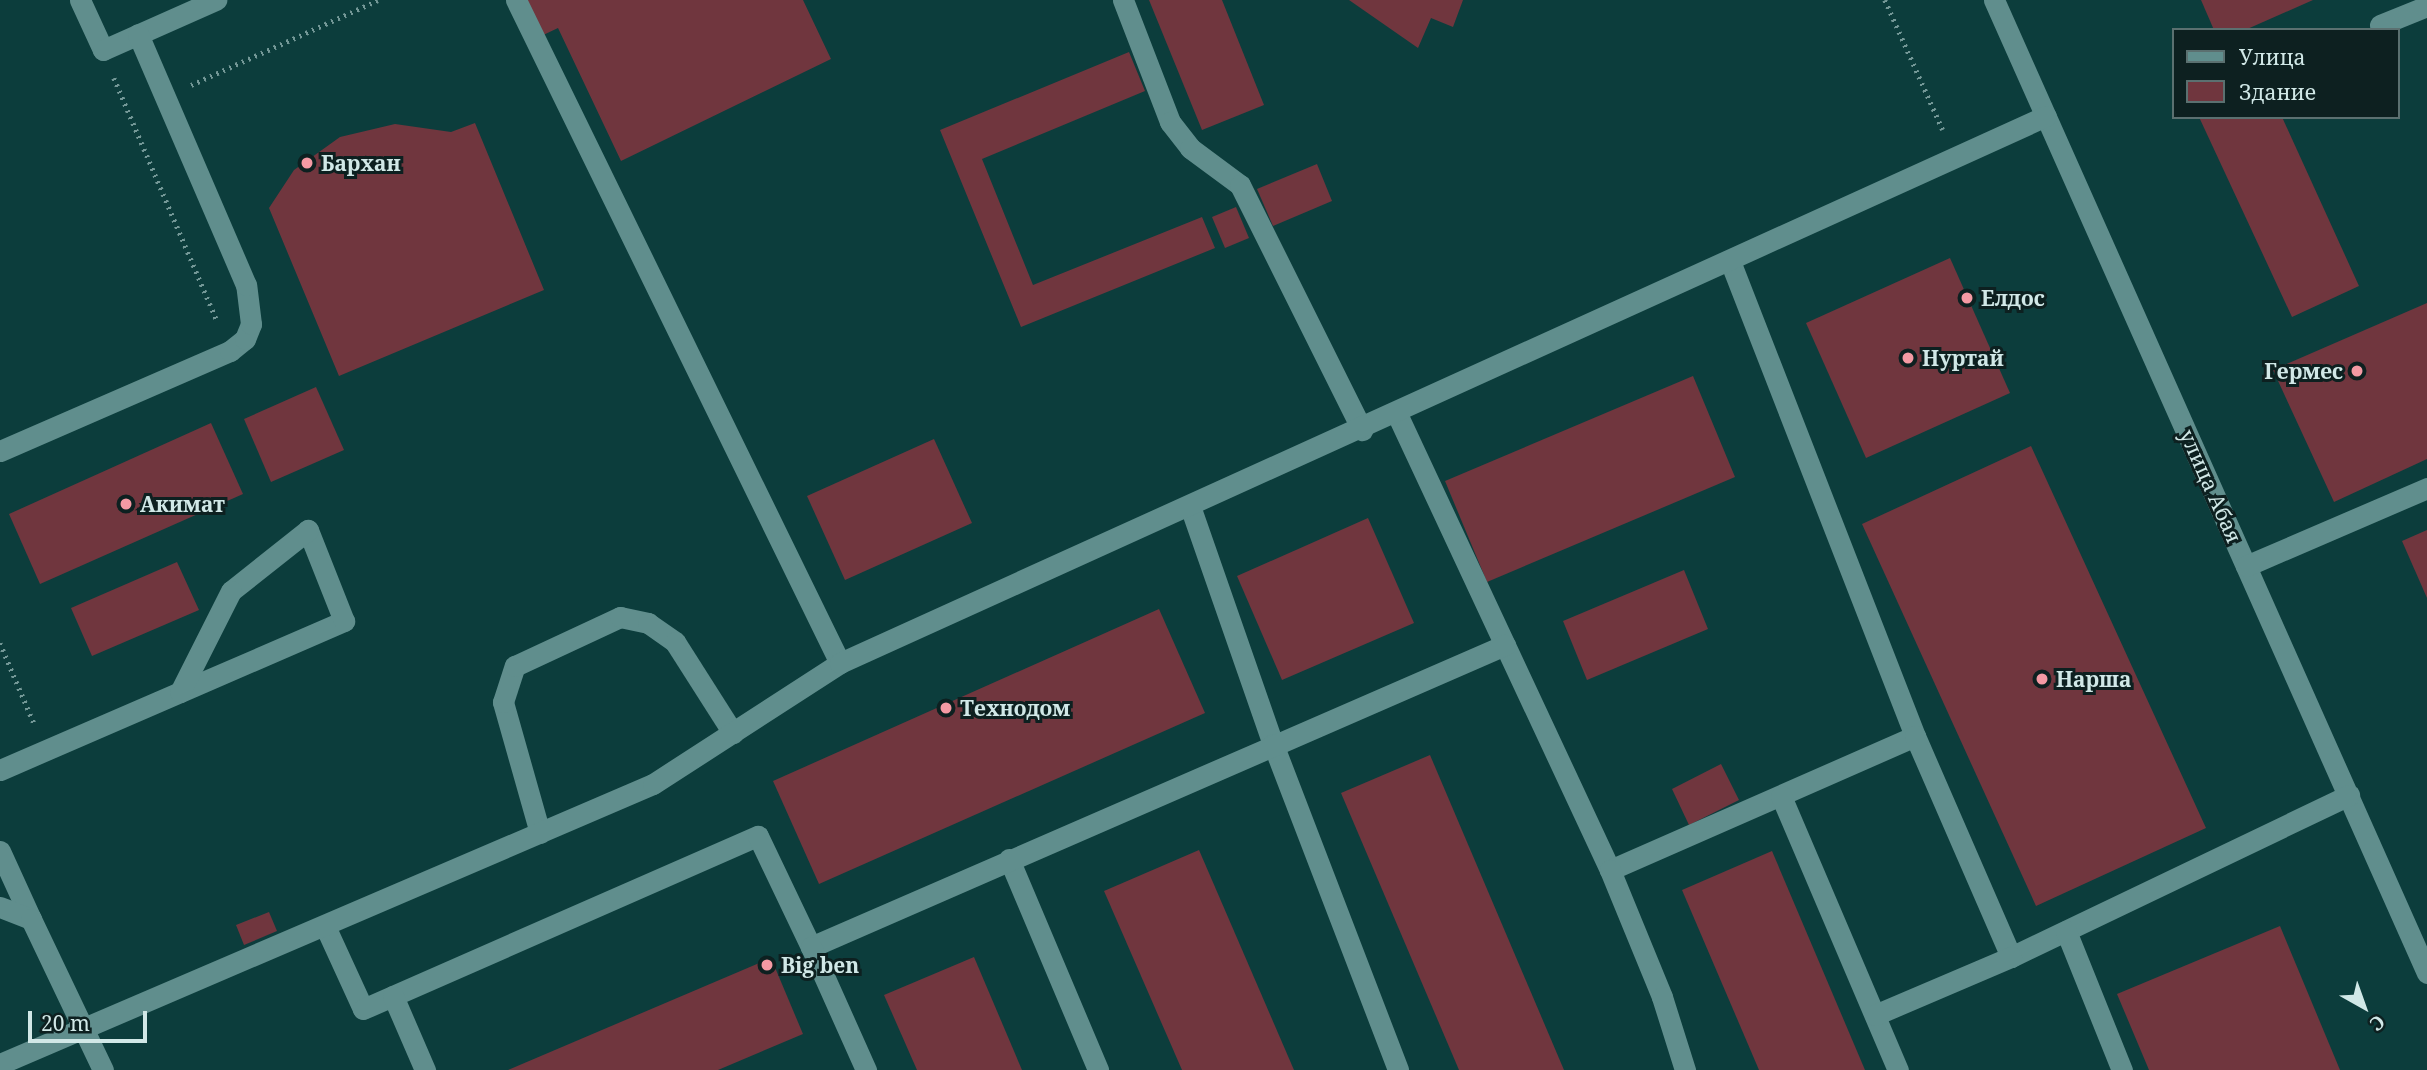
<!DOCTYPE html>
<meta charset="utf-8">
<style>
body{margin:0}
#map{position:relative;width:2427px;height:1070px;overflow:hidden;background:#0c3d3c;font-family:"Noto Serif",serif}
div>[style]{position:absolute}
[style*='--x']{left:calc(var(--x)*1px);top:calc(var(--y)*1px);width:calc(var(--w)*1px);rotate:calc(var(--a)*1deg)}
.building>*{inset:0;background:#70363e}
.path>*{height:4.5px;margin-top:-2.25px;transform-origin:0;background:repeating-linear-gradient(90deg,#749897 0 2px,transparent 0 7px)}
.minor>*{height:21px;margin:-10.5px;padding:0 10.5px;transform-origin:10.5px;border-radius:10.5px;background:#608e8d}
.dots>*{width:19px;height:19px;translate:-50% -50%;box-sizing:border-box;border:4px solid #0d2020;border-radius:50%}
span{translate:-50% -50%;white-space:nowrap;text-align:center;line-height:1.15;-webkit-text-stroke:6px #0d2020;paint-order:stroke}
.poi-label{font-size:21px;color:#d1e8e7;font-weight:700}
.left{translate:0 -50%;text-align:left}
.right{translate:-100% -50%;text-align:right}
.street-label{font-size:21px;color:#d1e8e7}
.legend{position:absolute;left:2172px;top:28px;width:228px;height:91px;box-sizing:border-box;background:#0d2020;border:2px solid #5b7070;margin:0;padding:9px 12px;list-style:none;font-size:21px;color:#d1e8e7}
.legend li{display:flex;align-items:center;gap:14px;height:35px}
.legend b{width:35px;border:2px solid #5b7070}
.north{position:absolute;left:2329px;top:972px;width:70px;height:70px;-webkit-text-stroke:5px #0d2020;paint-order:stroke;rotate:140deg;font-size:19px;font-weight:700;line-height:28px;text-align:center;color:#d1e8e7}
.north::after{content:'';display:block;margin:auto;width:24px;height:32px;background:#d1e8e7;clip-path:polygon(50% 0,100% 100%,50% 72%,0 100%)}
.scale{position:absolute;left:28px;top:1011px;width:119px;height:32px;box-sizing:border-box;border:4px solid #d1e8e7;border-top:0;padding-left:9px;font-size:21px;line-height:24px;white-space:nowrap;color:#d1e8e7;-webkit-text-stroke:5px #0d2020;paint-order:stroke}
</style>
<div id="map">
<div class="building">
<div style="clip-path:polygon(521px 0,803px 0,831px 59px,621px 161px,558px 28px,539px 37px)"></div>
<div style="clip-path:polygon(1149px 0,1222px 0,1264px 105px,1202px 130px)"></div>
<div style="clip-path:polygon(1349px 0,1463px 0,1453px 27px,1431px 18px,1418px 48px)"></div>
<div style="clip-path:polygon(2201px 0,2313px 0,2245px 30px,2214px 30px)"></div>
<div style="clip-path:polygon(1129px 52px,1145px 91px,982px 159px,1033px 285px,1202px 217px,1215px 248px,1021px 327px,940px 130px)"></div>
<div style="clip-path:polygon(2199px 117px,2282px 117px,2359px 286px,2292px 317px)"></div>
<div style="clip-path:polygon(475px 123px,544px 290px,339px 376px,269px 208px,294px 170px,340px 137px,395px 124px,451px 132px)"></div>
<div style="clip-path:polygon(1317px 164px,1332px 201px,1273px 226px,1257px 189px)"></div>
<div style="clip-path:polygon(1236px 207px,1249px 238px,1225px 248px,1212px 217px)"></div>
<div style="clip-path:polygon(1950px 258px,2010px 393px,1866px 458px,1806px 323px)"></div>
<div style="clip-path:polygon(2427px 303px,2427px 459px,2334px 502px,2273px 370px)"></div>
<div style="clip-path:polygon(1693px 376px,1735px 477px,1487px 582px,1445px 481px)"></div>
<div style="clip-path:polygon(316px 387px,344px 450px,271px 482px,244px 419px)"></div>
<div style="clip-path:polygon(211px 423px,243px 494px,40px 584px,9px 514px)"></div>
<div style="clip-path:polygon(934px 439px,972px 523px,845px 580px,807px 496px)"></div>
<div style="clip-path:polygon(2031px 446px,2206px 828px,2036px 906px,1862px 524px)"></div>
<div style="clip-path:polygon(1368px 518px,1414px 623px,1282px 680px,1237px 576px)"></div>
<div style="clip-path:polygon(2427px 530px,2427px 598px,2402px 541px)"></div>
<div style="clip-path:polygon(177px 562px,199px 610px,92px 656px,71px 608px)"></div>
<div style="clip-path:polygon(1684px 570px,1708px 629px,1587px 680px,1563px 621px)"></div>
<div style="clip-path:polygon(1159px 609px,1205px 713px,819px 884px,773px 781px)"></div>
<div style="clip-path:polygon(1430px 755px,1564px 1070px,1459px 1070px,1341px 793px)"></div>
<div style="clip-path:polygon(1721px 764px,1739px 800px,1689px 825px,1672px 789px)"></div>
<div style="clip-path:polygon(1199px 850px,1294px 1070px,1182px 1070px,1104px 891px)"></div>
<div style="clip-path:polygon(1772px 851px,1865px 1070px,1759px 1070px,1682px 890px)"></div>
<div style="clip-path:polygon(269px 912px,277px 931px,244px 945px,236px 925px)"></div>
<div style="clip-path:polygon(2280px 926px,2340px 1070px,2149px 1070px,2117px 994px)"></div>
<div style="clip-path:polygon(974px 957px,1022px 1070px,917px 1070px,884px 995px)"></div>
<div style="clip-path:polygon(771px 958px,803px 1034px,718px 1070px,508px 1070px)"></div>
</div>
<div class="path">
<div style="--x:1885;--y:0;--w:142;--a:66"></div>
<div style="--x:114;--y:78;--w:264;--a:67"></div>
<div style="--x:191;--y:85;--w:205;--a:-24.4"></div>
<div style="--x:0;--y:643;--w:87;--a:67"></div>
</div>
<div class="minor">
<div style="--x:80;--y:0;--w:55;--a:65.3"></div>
<div style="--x:103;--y:50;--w:124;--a:-23.9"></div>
<div style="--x:516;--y:0;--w:738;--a:63.96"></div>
<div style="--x:1123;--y:0;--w:131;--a:68.9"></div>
<div style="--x:1170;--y:122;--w:33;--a:52"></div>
<div style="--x:1190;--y:148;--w:62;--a:36.5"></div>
<div style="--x:1240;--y:185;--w:274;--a:63.5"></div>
<div style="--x:1994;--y:0;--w:1065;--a:66.01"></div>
<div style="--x:2380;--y:25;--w:51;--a:-22"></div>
<div style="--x:1730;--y:261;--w:510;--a:68.72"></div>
<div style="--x:1397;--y:414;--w:503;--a:64.96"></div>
<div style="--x:1610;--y:870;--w:333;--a:-23.7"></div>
<div style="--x:1915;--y:736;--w:241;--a:66.5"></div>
<div style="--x:2011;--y:957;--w:375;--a:-25.6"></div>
<div style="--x:0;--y:451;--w:251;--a:-23.5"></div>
<div style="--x:230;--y:351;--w:19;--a:-39"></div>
<div style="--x:245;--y:339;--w:16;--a:-68"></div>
<div style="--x:251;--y:324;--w:39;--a:-97"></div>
<div style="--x:246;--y:285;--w:273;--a:-113.3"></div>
<div style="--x:1190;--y:506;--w:252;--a:70.8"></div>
<div style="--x:1273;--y:744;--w:349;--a:69"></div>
<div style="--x:2246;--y:566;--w:197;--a:-23.3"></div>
<div style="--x:0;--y:770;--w:196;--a:-23.4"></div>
<div style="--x:180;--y:692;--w:179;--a:-23.4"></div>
<div style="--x:344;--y:621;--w:98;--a:-111.6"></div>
<div style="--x:308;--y:530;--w:98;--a:141.6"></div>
<div style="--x:231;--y:591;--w:113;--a:116.8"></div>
<div style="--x:1781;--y:796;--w:298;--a:66.9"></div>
<div style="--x:540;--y:833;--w:136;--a:-105.8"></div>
<div style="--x:503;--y:702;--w:38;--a:-72"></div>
<div style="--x:515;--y:666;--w:116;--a:-25"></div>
<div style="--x:620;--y:617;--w:29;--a:12"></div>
<div style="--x:648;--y:623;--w:33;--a:35"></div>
<div style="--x:675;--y:642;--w:108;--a:57.5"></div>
<div style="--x:0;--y:851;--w:75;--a:65.5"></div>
<div style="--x:1009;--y:859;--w:229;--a:67.1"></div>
<div style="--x:1610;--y:870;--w:137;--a:67.7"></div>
<div style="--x:1662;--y:997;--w:77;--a:72.5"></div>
<div style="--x:0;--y:907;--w:33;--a:21"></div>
<div style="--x:31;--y:919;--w:167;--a:64.5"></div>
<div style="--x:325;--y:926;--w:91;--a:65.4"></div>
<div style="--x:363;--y:1009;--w:431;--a:-23.7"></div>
<div style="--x:758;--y:836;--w:123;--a:64.5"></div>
<div style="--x:811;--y:947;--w:757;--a:-23.52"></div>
<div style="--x:2066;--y:931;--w:150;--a:68.1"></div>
<div style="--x:811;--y:947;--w:135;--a:65.9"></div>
<div style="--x:393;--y:996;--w:81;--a:66.6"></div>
<div style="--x:1875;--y:1015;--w:148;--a:-23.1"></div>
<div style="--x:0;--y:1064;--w:710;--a:-23.21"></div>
<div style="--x:653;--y:784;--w:223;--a:-32.9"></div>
<div style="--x:840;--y:663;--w:1324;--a:-24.4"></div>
</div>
<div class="dots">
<div style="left:307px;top:163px;background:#f49aa4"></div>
<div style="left:1967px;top:298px;background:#f49aa4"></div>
<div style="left:1908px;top:358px;background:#f49aa4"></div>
<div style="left:2357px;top:371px;background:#f49aa4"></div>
<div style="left:126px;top:504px;background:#f49aa4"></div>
<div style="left:2042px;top:679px;background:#f49aa4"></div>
<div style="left:946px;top:708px;background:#f49aa4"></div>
<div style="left:767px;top:965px;background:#f49aa4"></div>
</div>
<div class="poi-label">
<span class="left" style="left:321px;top:163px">Бархан</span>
<span class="left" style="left:1981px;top:298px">Елдос</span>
<span class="left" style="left:1922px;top:358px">Нуртай</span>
<span class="right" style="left:2343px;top:371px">Гермес</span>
<span class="left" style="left:140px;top:504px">Акимат</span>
<span class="left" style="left:2056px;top:679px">Нарша</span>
<span class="left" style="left:960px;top:708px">Технодом</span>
<span class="left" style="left:781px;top:965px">Big ben</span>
</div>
<div class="street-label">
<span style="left:2211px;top:486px;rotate:66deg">улица Абая</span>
</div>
<ul class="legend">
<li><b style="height:9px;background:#608e8d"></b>Улица</li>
<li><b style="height:19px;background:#70363e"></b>Здание</li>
</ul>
<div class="north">С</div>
<div class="scale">20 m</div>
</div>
